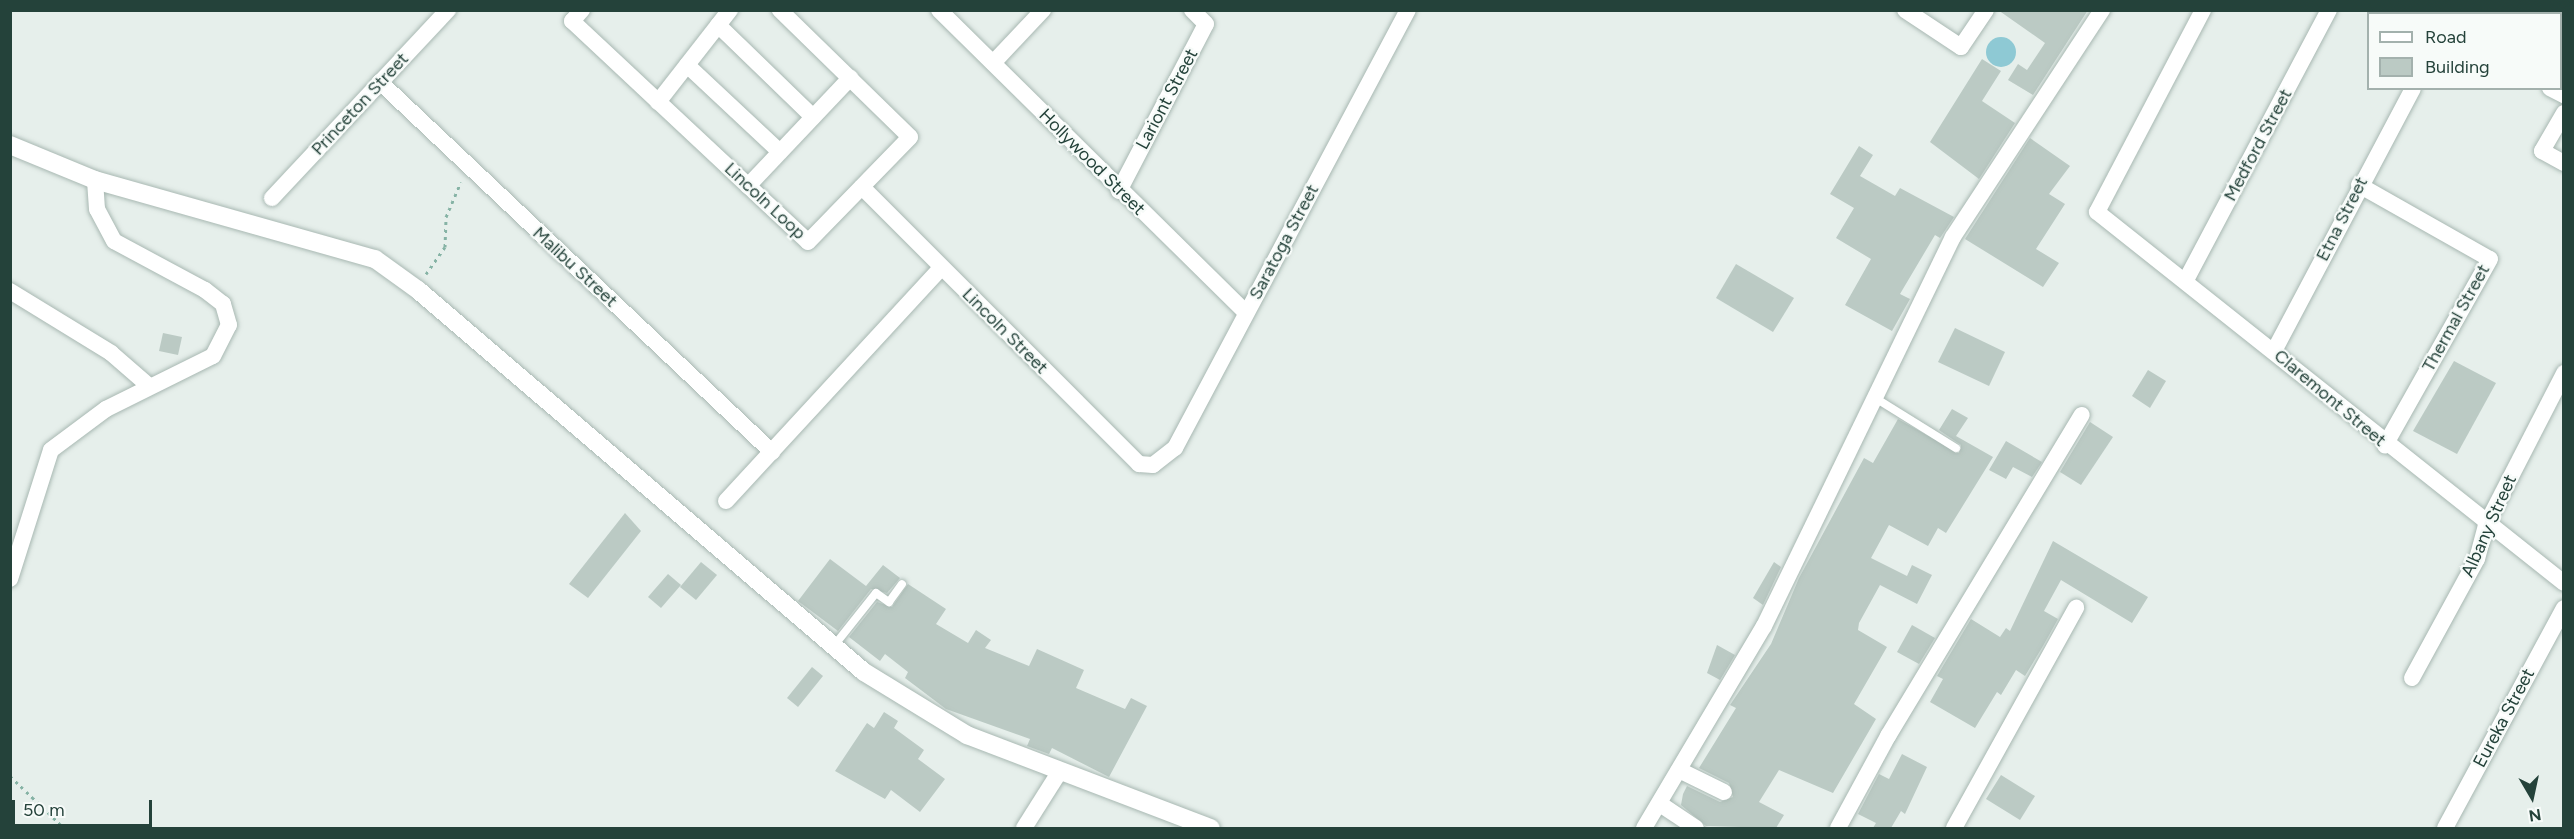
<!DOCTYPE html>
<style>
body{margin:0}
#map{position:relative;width:2574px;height:839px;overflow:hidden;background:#e6efeb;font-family:Figtree,sans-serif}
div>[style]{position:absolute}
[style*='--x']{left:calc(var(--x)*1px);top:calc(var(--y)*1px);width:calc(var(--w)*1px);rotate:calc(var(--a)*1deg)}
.water>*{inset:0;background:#8ec9d4}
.round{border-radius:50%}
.building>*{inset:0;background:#bbcac4}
.path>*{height:3px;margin-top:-1.5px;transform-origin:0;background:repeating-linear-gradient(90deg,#86b3a5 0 3px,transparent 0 7.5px)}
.roads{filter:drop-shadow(0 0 2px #a8b8b2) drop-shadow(0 0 2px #a8b8b2)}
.service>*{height:8px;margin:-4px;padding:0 4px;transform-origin:4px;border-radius:4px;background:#fff}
.minor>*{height:16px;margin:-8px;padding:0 8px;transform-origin:8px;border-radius:8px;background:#fff}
.tertiary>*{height:18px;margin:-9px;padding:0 9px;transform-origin:9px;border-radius:9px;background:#fff}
span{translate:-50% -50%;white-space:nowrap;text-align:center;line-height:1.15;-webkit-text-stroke:4.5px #f7fbf9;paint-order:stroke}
.street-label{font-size:18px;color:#24423a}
.frame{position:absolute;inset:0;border:12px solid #24423a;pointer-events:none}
.legend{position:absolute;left:2367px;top:12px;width:195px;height:78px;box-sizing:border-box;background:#f7fbf9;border:2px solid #a3b1ad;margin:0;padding:8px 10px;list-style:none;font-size:18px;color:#24423a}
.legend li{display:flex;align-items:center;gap:12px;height:30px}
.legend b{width:30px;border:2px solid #a3b1ad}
.north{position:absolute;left:2502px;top:767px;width:60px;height:60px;-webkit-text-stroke:4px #f7fbf9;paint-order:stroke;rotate:171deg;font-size:16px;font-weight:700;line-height:24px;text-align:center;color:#24423a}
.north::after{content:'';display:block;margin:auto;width:21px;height:27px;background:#24423a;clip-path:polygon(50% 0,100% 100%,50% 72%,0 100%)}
.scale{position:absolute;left:12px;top:800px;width:140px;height:27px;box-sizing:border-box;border:3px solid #24423a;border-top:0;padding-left:8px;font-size:18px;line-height:21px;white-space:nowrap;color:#24423a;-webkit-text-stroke:4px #f7fbf9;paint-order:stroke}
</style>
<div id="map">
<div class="water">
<div class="round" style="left:1986px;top:37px;width:30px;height:30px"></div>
</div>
<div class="building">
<div style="clip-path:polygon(1998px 10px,2088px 10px,2033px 95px,2008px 80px,2018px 64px,2027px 70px,2045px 43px)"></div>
<div style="clip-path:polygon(1982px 59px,2001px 71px,1982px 101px,2015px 123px,1979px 179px,1930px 142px)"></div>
<div style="clip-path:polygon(2030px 138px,2070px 166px,2049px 194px,2065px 204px,2036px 249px,2059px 263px,2043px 287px,1965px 239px)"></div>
<div style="clip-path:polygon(1859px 146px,1873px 155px,1860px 176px,1895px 196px,1900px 188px,1954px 217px,1940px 238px,1935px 235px,1900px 294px,1910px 299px,1892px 331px,1845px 305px,1871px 259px,1836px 238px,1854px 208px,1830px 194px)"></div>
<div style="clip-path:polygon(1736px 264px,1794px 298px,1773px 332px,1716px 298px)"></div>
<div style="clip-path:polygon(1955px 328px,2005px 352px,1989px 386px,1938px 362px)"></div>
<div style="clip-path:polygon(163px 333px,182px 337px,178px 355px,159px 351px)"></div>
<div style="clip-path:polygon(2454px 361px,2496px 383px,2457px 454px,2413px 431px)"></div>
<div style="clip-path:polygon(2148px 370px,2166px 381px,2150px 408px,2132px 396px)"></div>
<div style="clip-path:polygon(1952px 409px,1968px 418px,1956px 436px,1993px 457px,1946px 533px,1938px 528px,1928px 546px,1889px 525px,1871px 558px,1907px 576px,1912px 565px,1932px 575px,1917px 604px,1880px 585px,1859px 623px,1858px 630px,1887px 647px,1854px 704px,1876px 719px,1833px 793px,1779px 770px,1759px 802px,1784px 815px,1776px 828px,1706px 826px,1681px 805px,1683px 794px,1687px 786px,1720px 802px,1733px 797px,1729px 783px,1699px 768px,1736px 708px,1730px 705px,1771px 644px,1799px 578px,1864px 458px,1873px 463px,1898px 419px,1959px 453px,1961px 445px,1939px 430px)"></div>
<div style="clip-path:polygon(2090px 422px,2113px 437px,2081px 485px,2060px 472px)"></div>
<div style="clip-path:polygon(2006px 441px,2042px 462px,2032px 477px,2013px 467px,2006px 479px,1989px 470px)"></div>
<div style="clip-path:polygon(625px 513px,641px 531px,588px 598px,569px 584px)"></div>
<div style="clip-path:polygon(2053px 541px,2148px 597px,2132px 623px,2061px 580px,2044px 611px,2058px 619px,2043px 646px,2025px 676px,2016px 670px,2001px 695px,1997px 692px,1975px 728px,1930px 702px,1943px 679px,1937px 676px,1971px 619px,2000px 637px,2006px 628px,2010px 631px)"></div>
<div style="clip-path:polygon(830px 559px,866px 586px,883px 565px,900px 578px,887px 593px,871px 589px,838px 631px,798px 601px)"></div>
<div style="clip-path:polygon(701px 562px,717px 575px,696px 600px,680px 587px)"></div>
<div style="clip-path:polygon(1774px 562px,1781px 567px,1763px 605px,1753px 598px)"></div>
<div style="clip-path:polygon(668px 574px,681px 585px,661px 608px,648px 597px)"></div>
<div style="clip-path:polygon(908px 584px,946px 609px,936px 624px,968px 643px,976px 630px,991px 640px,985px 648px,1029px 666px,1037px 649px,1084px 670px,1076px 688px,1125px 709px,1131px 698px,1147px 706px,1109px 777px,1052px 748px,1049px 754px,1027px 746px,1030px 739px,946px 709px,905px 678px,908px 672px,885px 654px,880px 661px,849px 637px,877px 602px,892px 607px)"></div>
<div style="clip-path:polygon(1912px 625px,1935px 638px,1919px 664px,1897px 652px)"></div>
<div style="clip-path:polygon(1717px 645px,1735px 655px,1720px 680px,1707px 673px)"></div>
<div style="clip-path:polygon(812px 667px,823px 676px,798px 707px,787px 698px)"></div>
<div style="clip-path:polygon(884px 712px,898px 721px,894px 728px,924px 750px,918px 759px,945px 779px,920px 812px,891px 790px,885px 799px,835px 771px,867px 723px,874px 728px)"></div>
<div style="clip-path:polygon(1902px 754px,1927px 767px,1905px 814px,1901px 811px,1891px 828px,1873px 828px,1876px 823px,1858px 814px,1879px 774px,1889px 779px)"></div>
<div style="clip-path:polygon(2001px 775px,2035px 796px,2020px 820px,1986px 799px)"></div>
</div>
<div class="path">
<div style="--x:426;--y:274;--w:33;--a:-55"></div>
<div style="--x:445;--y:247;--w:30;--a:-88"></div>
<div style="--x:446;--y:217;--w:38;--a:-67"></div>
<div style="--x:10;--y:776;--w:75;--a:43.9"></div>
</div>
<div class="roads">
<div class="service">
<div style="--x:1872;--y:396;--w:99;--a:31.8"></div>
<div style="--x:833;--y:647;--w:69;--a:-51.5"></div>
<div style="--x:876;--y:593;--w:16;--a:35"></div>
<div style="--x:889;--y:602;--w:22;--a:-54"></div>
</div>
<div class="minor">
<div style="--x:582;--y:10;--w:15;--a:132"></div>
<div style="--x:572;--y:21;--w:323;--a:43.1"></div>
<div style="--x:808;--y:242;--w:146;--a:-45.8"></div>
<div style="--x:910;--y:137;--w:182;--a:-135.7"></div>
<div style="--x:939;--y:10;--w:431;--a:44.6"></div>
<div style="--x:1905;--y:10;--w:67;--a:33.5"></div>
<div style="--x:1961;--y:47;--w:45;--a:-56"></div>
<div style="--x:2203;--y:10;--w:228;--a:117.7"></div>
<div style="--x:2097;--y:212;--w:596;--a:38.46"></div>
<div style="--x:2383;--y:10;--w:8;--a:30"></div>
<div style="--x:2454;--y:14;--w:4;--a:-63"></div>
<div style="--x:718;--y:25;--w:132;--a:44.1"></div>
<div style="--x:993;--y:63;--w:73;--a:-46.7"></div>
<div style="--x:687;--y:65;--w:127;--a:43.1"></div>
<div style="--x:380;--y:82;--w:539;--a:43.35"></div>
<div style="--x:2550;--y:88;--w:16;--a:27"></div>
<div style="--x:658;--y:102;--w:117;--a:-52"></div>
<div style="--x:2564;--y:113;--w:44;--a:120.1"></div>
<div style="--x:2542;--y:151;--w:25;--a:29"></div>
<div style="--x:2359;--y:185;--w:150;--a:29.5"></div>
<div style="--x:2490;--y:259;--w:214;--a:119.4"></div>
<div style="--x:748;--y:186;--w:149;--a:-46.6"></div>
<div style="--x:862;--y:187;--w:392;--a:45"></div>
<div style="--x:1139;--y:464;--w:14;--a:4"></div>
<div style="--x:1153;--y:465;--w:28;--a:-38"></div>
<div style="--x:1175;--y:448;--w:496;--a:-62"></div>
<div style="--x:1119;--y:191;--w:188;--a:-62.5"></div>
<div style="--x:1206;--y:24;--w:20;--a:-135"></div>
<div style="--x:272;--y:198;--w:258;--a:-46.9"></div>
<div style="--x:2186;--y:280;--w:306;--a:-62.1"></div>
<div style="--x:10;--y:291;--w:119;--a:31.5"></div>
<div style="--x:111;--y:353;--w:50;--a:41"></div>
<div style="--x:2274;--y:351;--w:297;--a:-62.1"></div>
<div style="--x:726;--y:501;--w:317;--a:-47.3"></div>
<div style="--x:10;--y:579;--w:135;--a:-72.4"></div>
<div style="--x:51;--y:450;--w:69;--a:-36.7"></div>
<div style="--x:106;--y:409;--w:119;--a:-26.4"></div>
<div style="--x:213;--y:356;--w:35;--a:-63"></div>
<div style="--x:229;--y:325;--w:22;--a:-106"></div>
<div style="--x:223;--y:304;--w:23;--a:-142"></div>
<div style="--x:205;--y:290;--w:103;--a:-151.7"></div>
<div style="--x:114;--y:241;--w:36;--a:-118"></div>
<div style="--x:97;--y:209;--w:29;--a:-94"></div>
<div style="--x:2412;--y:678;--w:136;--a:-61.4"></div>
<div style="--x:2477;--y:559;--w:35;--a:-75"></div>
<div style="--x:2486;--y:525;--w:171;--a:-62.8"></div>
<div style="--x:1679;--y:770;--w:50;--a:26.1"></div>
<div style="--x:1660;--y:804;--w:43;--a:33.7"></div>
<div style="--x:1024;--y:828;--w:67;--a:-57.7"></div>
<div style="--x:1644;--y:828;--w:235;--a:-59.3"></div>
<div style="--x:1764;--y:626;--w:432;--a:-64.1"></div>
<div style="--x:1953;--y:237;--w:272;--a:-56.7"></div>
<div style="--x:1838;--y:828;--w:105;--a:-61.5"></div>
<div style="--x:1888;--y:736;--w:375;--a:-58.9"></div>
<div style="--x:1954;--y:828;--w:252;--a:-61"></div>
<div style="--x:2445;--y:828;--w:250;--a:-61.6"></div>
</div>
<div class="tertiary">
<div style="--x:10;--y:145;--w:92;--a:22.4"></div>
<div style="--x:95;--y:180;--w:291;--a:15.8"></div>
<div style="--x:375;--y:259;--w:53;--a:35.8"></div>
<div style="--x:418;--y:290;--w:587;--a:40.58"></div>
<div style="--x:864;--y:672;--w:121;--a:31.5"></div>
<div style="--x:967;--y:735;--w:261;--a:20.9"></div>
</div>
</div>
<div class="street-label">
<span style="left:1167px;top:99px;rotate:-62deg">Lariont Street</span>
<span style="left:360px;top:104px;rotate:-47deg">Princeton Street</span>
<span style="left:2258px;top:145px;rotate:-62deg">Medford Street</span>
<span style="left:1092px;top:162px;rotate:45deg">Hollywood Street</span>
<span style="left:765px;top:201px;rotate:43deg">Lincoln Loop</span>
<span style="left:2342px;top:219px;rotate:-63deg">Etna Street</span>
<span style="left:1284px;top:242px;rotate:-62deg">Saratoga Street</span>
<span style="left:575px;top:267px;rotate:43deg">Malibu Street</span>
<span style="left:2456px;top:318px;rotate:-61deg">Thermal Street</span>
<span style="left:1005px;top:331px;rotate:45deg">Lincoln Street</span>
<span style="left:2330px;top:398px;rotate:40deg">Claremont Street</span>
<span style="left:2489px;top:526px;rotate:-66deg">Albany Street</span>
<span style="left:2504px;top:718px;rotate:-62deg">Eureka Street</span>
</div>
<div class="frame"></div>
<ul class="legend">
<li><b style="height:8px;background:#fff"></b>Road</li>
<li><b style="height:16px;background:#bbcac4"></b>Building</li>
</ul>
<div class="north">N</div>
<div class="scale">50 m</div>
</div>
